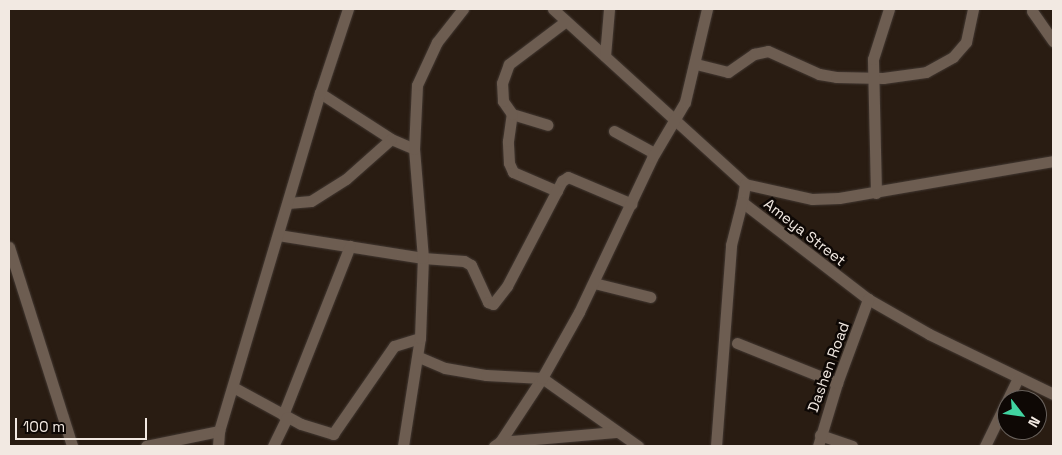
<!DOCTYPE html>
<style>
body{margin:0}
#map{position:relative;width:1062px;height:455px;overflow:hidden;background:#291c12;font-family:"Space Grotesk",sans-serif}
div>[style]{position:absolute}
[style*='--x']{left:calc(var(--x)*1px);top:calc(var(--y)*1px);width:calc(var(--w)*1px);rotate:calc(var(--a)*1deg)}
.roads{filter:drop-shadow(0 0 1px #423832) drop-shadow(0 0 1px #423832)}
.minor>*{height:11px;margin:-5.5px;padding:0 5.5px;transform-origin:5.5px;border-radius:5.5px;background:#6d5d51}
span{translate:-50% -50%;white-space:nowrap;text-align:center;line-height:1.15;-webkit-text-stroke:5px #0e0805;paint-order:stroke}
.street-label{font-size:15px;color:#f2e9e2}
.frame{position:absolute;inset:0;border:10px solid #f2e9e2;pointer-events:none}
.north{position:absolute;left:997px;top:390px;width:50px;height:50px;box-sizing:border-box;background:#0e0805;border:1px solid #69625d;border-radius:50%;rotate:120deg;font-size:14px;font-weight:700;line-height:20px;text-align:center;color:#f2e9e2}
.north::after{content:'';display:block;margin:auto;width:18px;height:22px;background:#41d4a1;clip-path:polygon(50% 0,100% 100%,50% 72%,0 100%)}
.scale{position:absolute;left:15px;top:418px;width:132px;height:22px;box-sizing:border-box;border:2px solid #f2e9e2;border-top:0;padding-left:6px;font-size:15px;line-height:18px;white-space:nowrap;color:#f2e9e2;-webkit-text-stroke:4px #0e0805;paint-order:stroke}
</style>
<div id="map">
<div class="roads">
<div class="minor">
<div style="--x:553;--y:9;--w:260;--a:42.3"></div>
<div style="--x:745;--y:184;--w:69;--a:12.6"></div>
<div style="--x:812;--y:199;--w:27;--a:-2"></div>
<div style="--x:839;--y:198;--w:217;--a:-9.8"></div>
<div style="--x:1032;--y:11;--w:37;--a:55"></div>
<div style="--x:605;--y:56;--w:47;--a:-85.1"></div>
<div style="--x:696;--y:64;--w:33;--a:14"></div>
<div style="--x:728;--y:72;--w:32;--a:-35"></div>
<div style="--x:754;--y:54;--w:14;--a:-12"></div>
<div style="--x:768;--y:51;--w:56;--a:24.3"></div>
<div style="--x:819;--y:74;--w:17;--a:10"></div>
<div style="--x:836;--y:77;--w:47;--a:1.2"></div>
<div style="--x:883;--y:78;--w:43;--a:-7.9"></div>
<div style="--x:926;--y:72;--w:31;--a:-29"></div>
<div style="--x:953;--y:57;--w:20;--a:-49"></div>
<div style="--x:966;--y:42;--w:34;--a:-78"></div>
<div style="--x:320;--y:93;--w:85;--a:32.9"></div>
<div style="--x:391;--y:139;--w:25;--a:23"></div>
<div style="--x:512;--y:114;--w:37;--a:17"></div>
<div style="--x:614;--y:131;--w:46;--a:28.8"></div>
<div style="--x:745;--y:184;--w:18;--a:99"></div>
<div style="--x:742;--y:202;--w:159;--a:37.6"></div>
<div style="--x:868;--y:299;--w:70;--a:29.8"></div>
<div style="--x:929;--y:334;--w:138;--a:25.8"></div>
<div style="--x:557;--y:191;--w:48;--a:-156.6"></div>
<div style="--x:513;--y:172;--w:10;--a:-114"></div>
<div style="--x:509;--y:163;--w:22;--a:-93"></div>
<div style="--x:508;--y:141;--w:27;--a:-82"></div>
<div style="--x:512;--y:114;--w:16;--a:-125"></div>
<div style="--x:503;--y:101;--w:18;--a:-93"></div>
<div style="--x:502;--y:83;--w:20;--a:-70"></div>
<div style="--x:509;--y:64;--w:71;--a:-37"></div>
<div style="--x:876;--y:193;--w:134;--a:-91.3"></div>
<div style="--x:873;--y:59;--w:52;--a:-72.3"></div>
<div style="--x:288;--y:203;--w:23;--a:-5"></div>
<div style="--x:311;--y:201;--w:41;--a:-32.2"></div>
<div style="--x:346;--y:179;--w:60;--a:-41.6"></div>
<div style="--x:278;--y:235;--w:147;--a:9"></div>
<div style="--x:423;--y:258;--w:41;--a:4.2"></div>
<div style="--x:464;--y:261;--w:8;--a:30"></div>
<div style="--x:471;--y:265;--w:41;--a:65.3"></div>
<div style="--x:488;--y:302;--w:5;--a:22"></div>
<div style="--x:493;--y:304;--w:23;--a:-52"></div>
<div style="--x:507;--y:286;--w:119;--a:-62.4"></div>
<div style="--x:562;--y:181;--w:7;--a:-34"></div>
<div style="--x:568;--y:177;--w:69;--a:22.9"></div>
<div style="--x:9;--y:247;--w:209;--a:72.4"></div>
<div style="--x:594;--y:283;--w:58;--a:14"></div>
<div style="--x:737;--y:343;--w:108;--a:21.8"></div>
<div style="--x:419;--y:357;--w:28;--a:23"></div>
<div style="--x:445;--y:368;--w:42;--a:9.7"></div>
<div style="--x:486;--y:375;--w:56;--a:3.1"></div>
<div style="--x:542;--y:378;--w:118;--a:35.3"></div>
<div style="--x:233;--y:387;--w:77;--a:28.6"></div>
<div style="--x:301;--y:424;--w:34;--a:17"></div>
<div style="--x:333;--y:434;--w:107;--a:-55.3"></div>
<div style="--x:394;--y:346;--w:27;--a:-17"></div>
<div style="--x:283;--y:415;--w:182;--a:-68.4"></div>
<div style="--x:820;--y:435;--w:34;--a:19"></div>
<div style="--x:500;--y:442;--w:116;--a:-4.9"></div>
<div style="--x:146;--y:446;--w:75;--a:-11.6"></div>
<div style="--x:219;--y:431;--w:353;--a:-73.4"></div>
<div style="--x:320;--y:93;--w:89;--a:-71.6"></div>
<div style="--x:218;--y:446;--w:15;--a:-86"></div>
<div style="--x:273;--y:446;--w:32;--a:-64"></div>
<div style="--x:403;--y:446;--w:109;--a:-81.1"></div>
<div style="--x:420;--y:338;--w:80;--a:-87.9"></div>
<div style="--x:423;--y:258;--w:109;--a:-94.7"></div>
<div style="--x:414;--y:149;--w:64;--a:-87.3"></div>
<div style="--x:417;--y:85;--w:47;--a:-65.1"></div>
<div style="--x:437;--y:42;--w:42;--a:-51.8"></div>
<div style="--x:494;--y:446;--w:7;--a:-34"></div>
<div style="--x:500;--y:442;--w:77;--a:-56.7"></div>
<div style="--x:542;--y:378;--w:76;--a:-60.7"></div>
<div style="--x:579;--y:312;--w:170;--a:-64.6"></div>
<div style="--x:652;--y:158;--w:65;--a:-59.5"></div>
<div style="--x:685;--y:102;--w:96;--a:-76.7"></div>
<div style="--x:716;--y:446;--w:202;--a:-85.7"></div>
<div style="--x:731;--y:245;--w:44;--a:-75.7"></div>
<div style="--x:818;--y:446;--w:66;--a:-73.2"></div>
<div style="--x:837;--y:383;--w:90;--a:-69.7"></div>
<div style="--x:985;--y:446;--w:76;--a:-64.1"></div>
</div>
</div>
<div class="street-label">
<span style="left:805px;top:232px;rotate:38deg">Ameya Street</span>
<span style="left:828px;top:367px;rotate:-70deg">Dashen Road</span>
</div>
<div class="frame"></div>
<div class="north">N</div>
<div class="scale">100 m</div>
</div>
